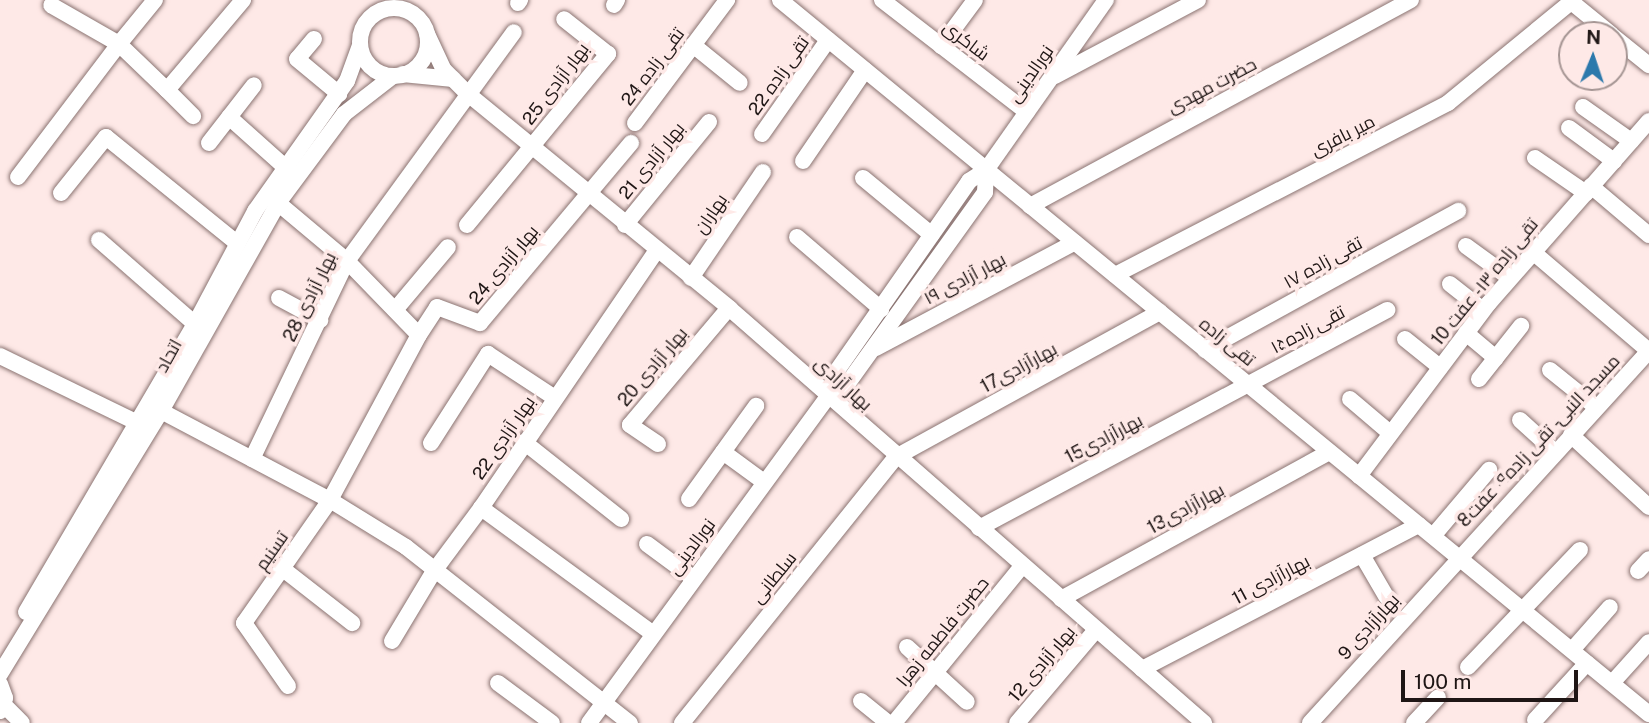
<!DOCTYPE html>
<meta charset="utf-8">
<style>
body{margin:0}
#map{position:relative;width:1649px;height:723px;overflow:hidden;background:#fee9e7;font-family:"Public Sans",Cairo,sans-serif}
div>[style]{position:absolute}
[style*='--x']{left:calc(var(--x)*1px);top:calc(var(--y)*1px);width:calc(var(--w)*1px);rotate:calc(var(--a)*1deg)}
.roads{filter:drop-shadow(0 0 2px #8a7371) drop-shadow(0 0 2px #8a7371)}
.minor>*{height:16px;margin:-8px;padding:0 8px;transform-origin:8px;border-radius:8px;background:#fff}
.minor>.ring{margin:-8px;padding:0;box-sizing:content-box;background:none;border:16px solid #fff;border-radius:50%}
span{translate:-50% -50%;white-space:nowrap;text-align:center;line-height:1.15;-webkit-text-stroke:7px #fee9e7;paint-order:stroke}
.street-label{font-size:18px;color:#1f1615}
.north{position:absolute;left:1558px;top:21px;width:70px;height:70px;box-sizing:border-box;background:#fee9e7;border:2px solid #a59593;border-radius:50%;rotate:2deg;font-size:19px;font-weight:700;line-height:28px;text-align:center;color:#1f1615}
.north::after{content:'';display:block;margin:auto;width:24px;height:32px;background:#2c79ac;clip-path:polygon(50% 0,100% 100%,50% 72%,0 100%)}
.scale{position:absolute;left:1401px;top:670px;width:177px;height:32px;box-sizing:border-box;border:4px solid #1f1615;border-top:0;padding-left:9px;font-size:21px;line-height:24px;white-space:nowrap;color:#1f1615;-webkit-text-stroke:5px #fee9e7;paint-order:stroke}
</style>
<div id="map">
<div class="roads">
<div class="minor">
<div style="--x:155;--y:0;--w:57;--a:129.3"></div>
<div style="--x:119;--y:44;--w:66;--a:43.8"></div>
<div style="--x:167;--y:90;--w:118;--a:-49.8"></div>
<div style="--x:780;--y:0;--w:1125;--a:39.41"></div>
<div style="--x:882;--y:0;--w:183;--a:37.7"></div>
<div style="--x:1569;--y:0;--w:55;--a:39.1"></div>
<div style="--x:518;--y:3;--w:4;--a:-56"></div>
<div style="--x:614;--y:5;--w:6;--a:-59"></div>
<div class="ring" style="left:360px;top:8px;width:52px;height:52px"></div>
<div style="--x:427;--y:34;--w:38;--a:65"></div>
<div style="--x:443;--y:69;--w:35;--a:45"></div>
<div style="--x:468;--y:94;--w:338;--a:39.3"></div>
<div style="--x:729;--y:308;--w:631;--a:41.14"></div>
<div style="--x:1614;--y:37;--w:45;--a:38.7"></div>
<div style="--x:314;--y:39;--w:26;--a:130"></div>
<div style="--x:297;--y:59;--w:55;--a:39.8"></div>
<div style="--x:693;--y:45;--w:60;--a:39"></div>
<div style="--x:941;--y:46;--w:57;--a:-53.5"></div>
<div style="--x:403;--y:74;--w:50;--a:5.7"></div>
<div style="--x:1055;--y:76;--w:162;--a:-28"></div>
<div style="--x:167;--y:90;--w:37;--a:45"></div>
<div style="--x:1583;--y:107;--w:59;--a:35.3"></div>
<div style="--x:229;--y:117;--w:75;--a:41.8"></div>
<div style="--x:635;--y:123;--w:154;--a:-53.2"></div>
<div style="--x:1569;--y:128;--w:56;--a:36.3"></div>
<div style="--x:762;--y:134;--w:115;--a:-54.9"></div>
<div style="--x:209;--y:143;--w:73;--a:-52.2"></div>
<div style="--x:1535;--y:158;--w:62;--a:34.5"></div>
<div style="--x:803;--y:161;--w:110;--a:-55.7"></div>
<div style="--x:18;--y:177;--w:167;--a:-52.8"></div>
<div style="--x:119;--y:44;--w:78;--a:-150.2"></div>
<div style="--x:863;--y:178;--w:89;--a:39.6"></div>
<div style="--x:1591;--y:186;--w:76;--a:40.2"></div>
<div style="--x:61;--y:193;--w:72;--a:-51.2"></div>
<div style="--x:106;--y:137;--w:169;--a:39"></div>
<div style="--x:278;--y:203;--w:90;--a:40"></div>
<div style="--x:347;--y:261;--w:103;--a:45.8"></div>
<div style="--x:1030;--y:206;--w:433;--a:-28.4"></div>
<div style="--x:467;--y:225;--w:222;--a:-50.5"></div>
<div style="--x:608;--y:54;--w:56;--a:-141.5"></div>
<div style="--x:625;--y:225;--w:133;--a:-50.8"></div>
<div style="--x:797;--y:237;--w:111;--a:40.6"></div>
<div style="--x:99;--y:240;--w:128;--a:41.2"></div>
<div style="--x:1466;--y:246;--w:54;--a:36"></div>
<div style="--x:1533;--y:252;--w:153;--a:40.5"></div>
<div style="--x:1115;--y:275;--w:375;--a:-27.3"></div>
<div style="--x:1448;--y:103;--w:159;--a:-39.4"></div>
<div style="--x:691;--y:278;--w:128;--a:-55.8"></div>
<div style="--x:1450;--y:284;--w:42;--a:38.2"></div>
<div style="--x:279;--y:298;--w:47;--a:28.2"></div>
<div style="--x:395;--y:310;--w:82;--a:-49.9"></div>
<div style="--x:1466;--y:333;--w:39;--a:40"></div>
<div style="--x:1405;--y:339;--w:45;--a:38.7"></div>
<div style="--x:876;--y:348;--w:225;--a:-28"></div>
<div style="--x:1205;--y:350;--w:289;--a:-28.8"></div>
<div style="--x:0;--y:356;--w:149;--a:25.9"></div>
<div style="--x:1550;--y:370;--w:59;--a:38.8"></div>
<div style="--x:1479;--y:379;--w:68;--a:-51.6"></div>
<div style="--x:828;--y:397;--w:24;--a:-35"></div>
<div style="--x:848;--y:383;--w:235;--a:-54.3"></div>
<div style="--x:985;--y:192;--w:22;--a:-87"></div>
<div style="--x:1350;--y:399;--w:52;--a:40.4"></div>
<div style="--x:161;--y:411;--w:191;--a:27.8"></div>
<div style="--x:330;--y:500;--w:89;--a:31.7"></div>
<div style="--x:406;--y:547;--w:285;--a:38.2"></div>
<div style="--x:1520;--y:420;--w:47;--a:42.4"></div>
<div style="--x:1571;--y:435;--w:106;--a:42.7"></div>
<div style="--x:524;--y:442;--w:124;--a:38.4"></div>
<div style="--x:431;--y:443;--w:106;--a:-57.4"></div>
<div style="--x:488;--y:354;--w:80;--a:33.3"></div>
<div style="--x:658;--y:444;--w:34;--a:-146"></div>
<div style="--x:630;--y:425;--w:153;--a:-49.8"></div>
<div style="--x:723;--y:452;--w:51;--a:36.2"></div>
<div style="--x:252;--y:459;--w:220;--a:-64.4"></div>
<div style="--x:347;--y:261;--w:283;--a:-53.9"></div>
<div style="--x:1359;--y:476;--w:216;--a:-53.1"></div>
<div style="--x:1489;--y:303;--w:242;--a:-48.7"></div>
<div style="--x:689;--y:499;--w:115;--a:-54.2"></div>
<div style="--x:979;--y:528;--w:463;--a:-28.1"></div>
<div style="--x:1433;--y:536;--w:87;--a:-49.7"></div>
<div style="--x:647;--y:544;--w:57;--a:36.5"></div>
<div style="--x:1362;--y:555;--w:48;--a:59.7"></div>
<div style="--x:283;--y:569;--w:88;--a:38"></div>
<div style="--x:1638;--y:571;--w:16;--a:-47"></div>
<div style="--x:1061;--y:599;--w:306;--a:-28.7"></div>
<div style="--x:26;--y:612;--w:334;--a:-59.6"></div>
<div style="--x:195;--y:324;--w:128;--a:-62"></div>
<div style="--x:255;--y:211;--w:159;--a:-54.7"></div>
<div style="--x:347;--y:81;--w:37;--a:-70"></div>
<div style="--x:652;--y:633;--w:212;--a:-143.8"></div>
<div style="--x:481;--y:508;--w:312;--a:-55.7"></div>
<div style="--x:392;--y:641;--w:82;--a:-59"></div>
<div style="--x:434;--y:571;--w:79;--a:-53.3"></div>
<div style="--x:907;--y:647;--w:81;--a:42.5"></div>
<div style="--x:1572;--y:650;--w:57;--a:-48.5"></div>
<div style="--x:1468;--y:667;--w:162;--a:-46.3"></div>
<div style="--x:1142;--y:669;--w:312;--a:-27.5"></div>
<div style="--x:0;--y:674;--w:308;--a:-58.5"></div>
<div style="--x:161;--y:411;--w:239;--a:-60.6"></div>
<div style="--x:278;--y:203;--w:111;--a:-53.4"></div>
<div style="--x:344;--y:114;--w:62;--a:-37.8"></div>
<div style="--x:498;--y:683;--w:67;--a:36.5"></div>
<div style="--x:1612;--y:683;--w:55;--a:-47.9"></div>
<div style="--x:0;--y:684;--w:15;--a:70"></div>
<div style="--x:5;--y:698;--w:14;--a:111"></div>
<div style="--x:288;--y:686;--w:77;--a:-124.9"></div>
<div style="--x:244;--y:623;--w:150;--a:-55"></div>
<div style="--x:330;--y:500;--w:187;--a:-61.7"></div>
<div style="--x:419;--y:335;--w:33;--a:-57"></div>
<div style="--x:437;--y:307;--w:46;--a:20.4"></div>
<div style="--x:480;--y:323;--w:235;--a:-50"></div>
<div style="--x:861;--y:701;--w:35;--a:39"></div>
<div style="--x:4;--y:705;--w:25;--a:45"></div>
<div style="--x:1535;--y:720;--w:77;--a:-47.6"></div>
<div style="--x:589;--y:723;--w:404;--a:-53.8"></div>
<div style="--x:828;--y:397;--w:26;--a:-72"></div>
<div style="--x:836;--y:372;--w:233;--a:-55.1"></div>
<div style="--x:969;--y:181;--w:20;--a:-33"></div>
<div style="--x:986;--y:170;--w:208;--a:-54.8"></div>
<div style="--x:682;--y:723;--w:341;--a:-51.2"></div>
<div style="--x:896;--y:457;--w:301;--a:-28.8"></div>
<div style="--x:894;--y:723;--w:203;--a:-50.8"></div>
<div style="--x:1017;--y:723;--w:122;--a:-49.7"></div>
<div style="--x:1310;--y:723;--w:503;--a:-47.66"></div>
<div style="--x:1414;--y:723;--w:35;--a:-47"></div>
</div>
</div>
<div class="street-label">
<span style="left:966px;top:41px;rotate:37deg">شاکری</span>
<span style="left:653px;top:67px;rotate:-53deg">تقی زاده 24</span>
<span style="left:1031px;top:74px;rotate:-55deg">نورالدینی</span>
<span style="left:779px;top:76px;rotate:-55deg">تقی زاده 22</span>
<span style="left:556px;top:84px;rotate:-53deg">بهار آزادی 25</span>
<span style="left:1212px;top:86px;rotate:-28deg">حضرت مهدی</span>
<span style="left:1343px;top:136px;rotate:-27deg">میر بافری</span>
<span style="left:652px;top:161px;rotate:-51deg">بهار آزادی 21</span>
<span style="left:711px;top:214px;rotate:-56deg">بهاران</span>
<span style="left:1323px;top:263px;rotate:-29deg">تقی زاده ۱۷</span>
<span style="left:504px;top:265px;rotate:-50deg">بهار آزادی 24</span>
<span style="left:965px;top:279px;rotate:-28deg">بهار آزادی ۱۹</span>
<span style="left:1485px;top:282px;rotate:-51deg">تقی زاده ۱۳ - عفت 10</span>
<span style="left:310px;top:297px;rotate:-64deg">بهار آزادی 28</span>
<span style="left:1308px;top:330px;rotate:-28deg">تقی زاده۱۵</span>
<span style="left:1227px;top:342px;rotate:39deg">تقی زاده</span>
<span style="left:169px;top:356px;rotate:-61deg">اتحاد</span>
<span style="left:653px;top:367px;rotate:-50deg">بهار آزادی 20</span>
<span style="left:1019px;top:368px;rotate:-29deg">بهارآزادی17</span>
<span style="left:843px;top:384px;rotate:42deg">بهار آزادی</span>
<span style="left:504px;top:438px;rotate:-56deg">بهار آزادی 22</span>
<span style="left:1104px;top:439px;rotate:-28deg">بهارآزادی15</span>
<span style="left:1539px;top:441px;rotate:-47deg">مسجد النبی- تقی زاده۹- عفت8</span>
<span style="left:1186px;top:509px;rotate:-29deg">بهارآزادی13</span>
<span style="left:692px;top:547px;rotate:-53deg">نورالدینی</span>
<span style="left:272px;top:551px;rotate:-55deg">تسنیم</span>
<span style="left:774px;top:578px;rotate:-51deg">سلطانی</span>
<span style="left:1271px;top:580px;rotate:-28deg">بهارآزادی 11</span>
<span style="left:1369px;top:627px;rotate:-48deg">بهارآزادی 9</span>
<span style="left:943px;top:632px;rotate:-51deg">حضرت فاطمه زهرا</span>
<span style="left:1042px;top:664px;rotate:-50deg">بهار آزادی 12</span>
</div>
<div class="north">N</div>
<div class="scale">100 m</div>
</div>
